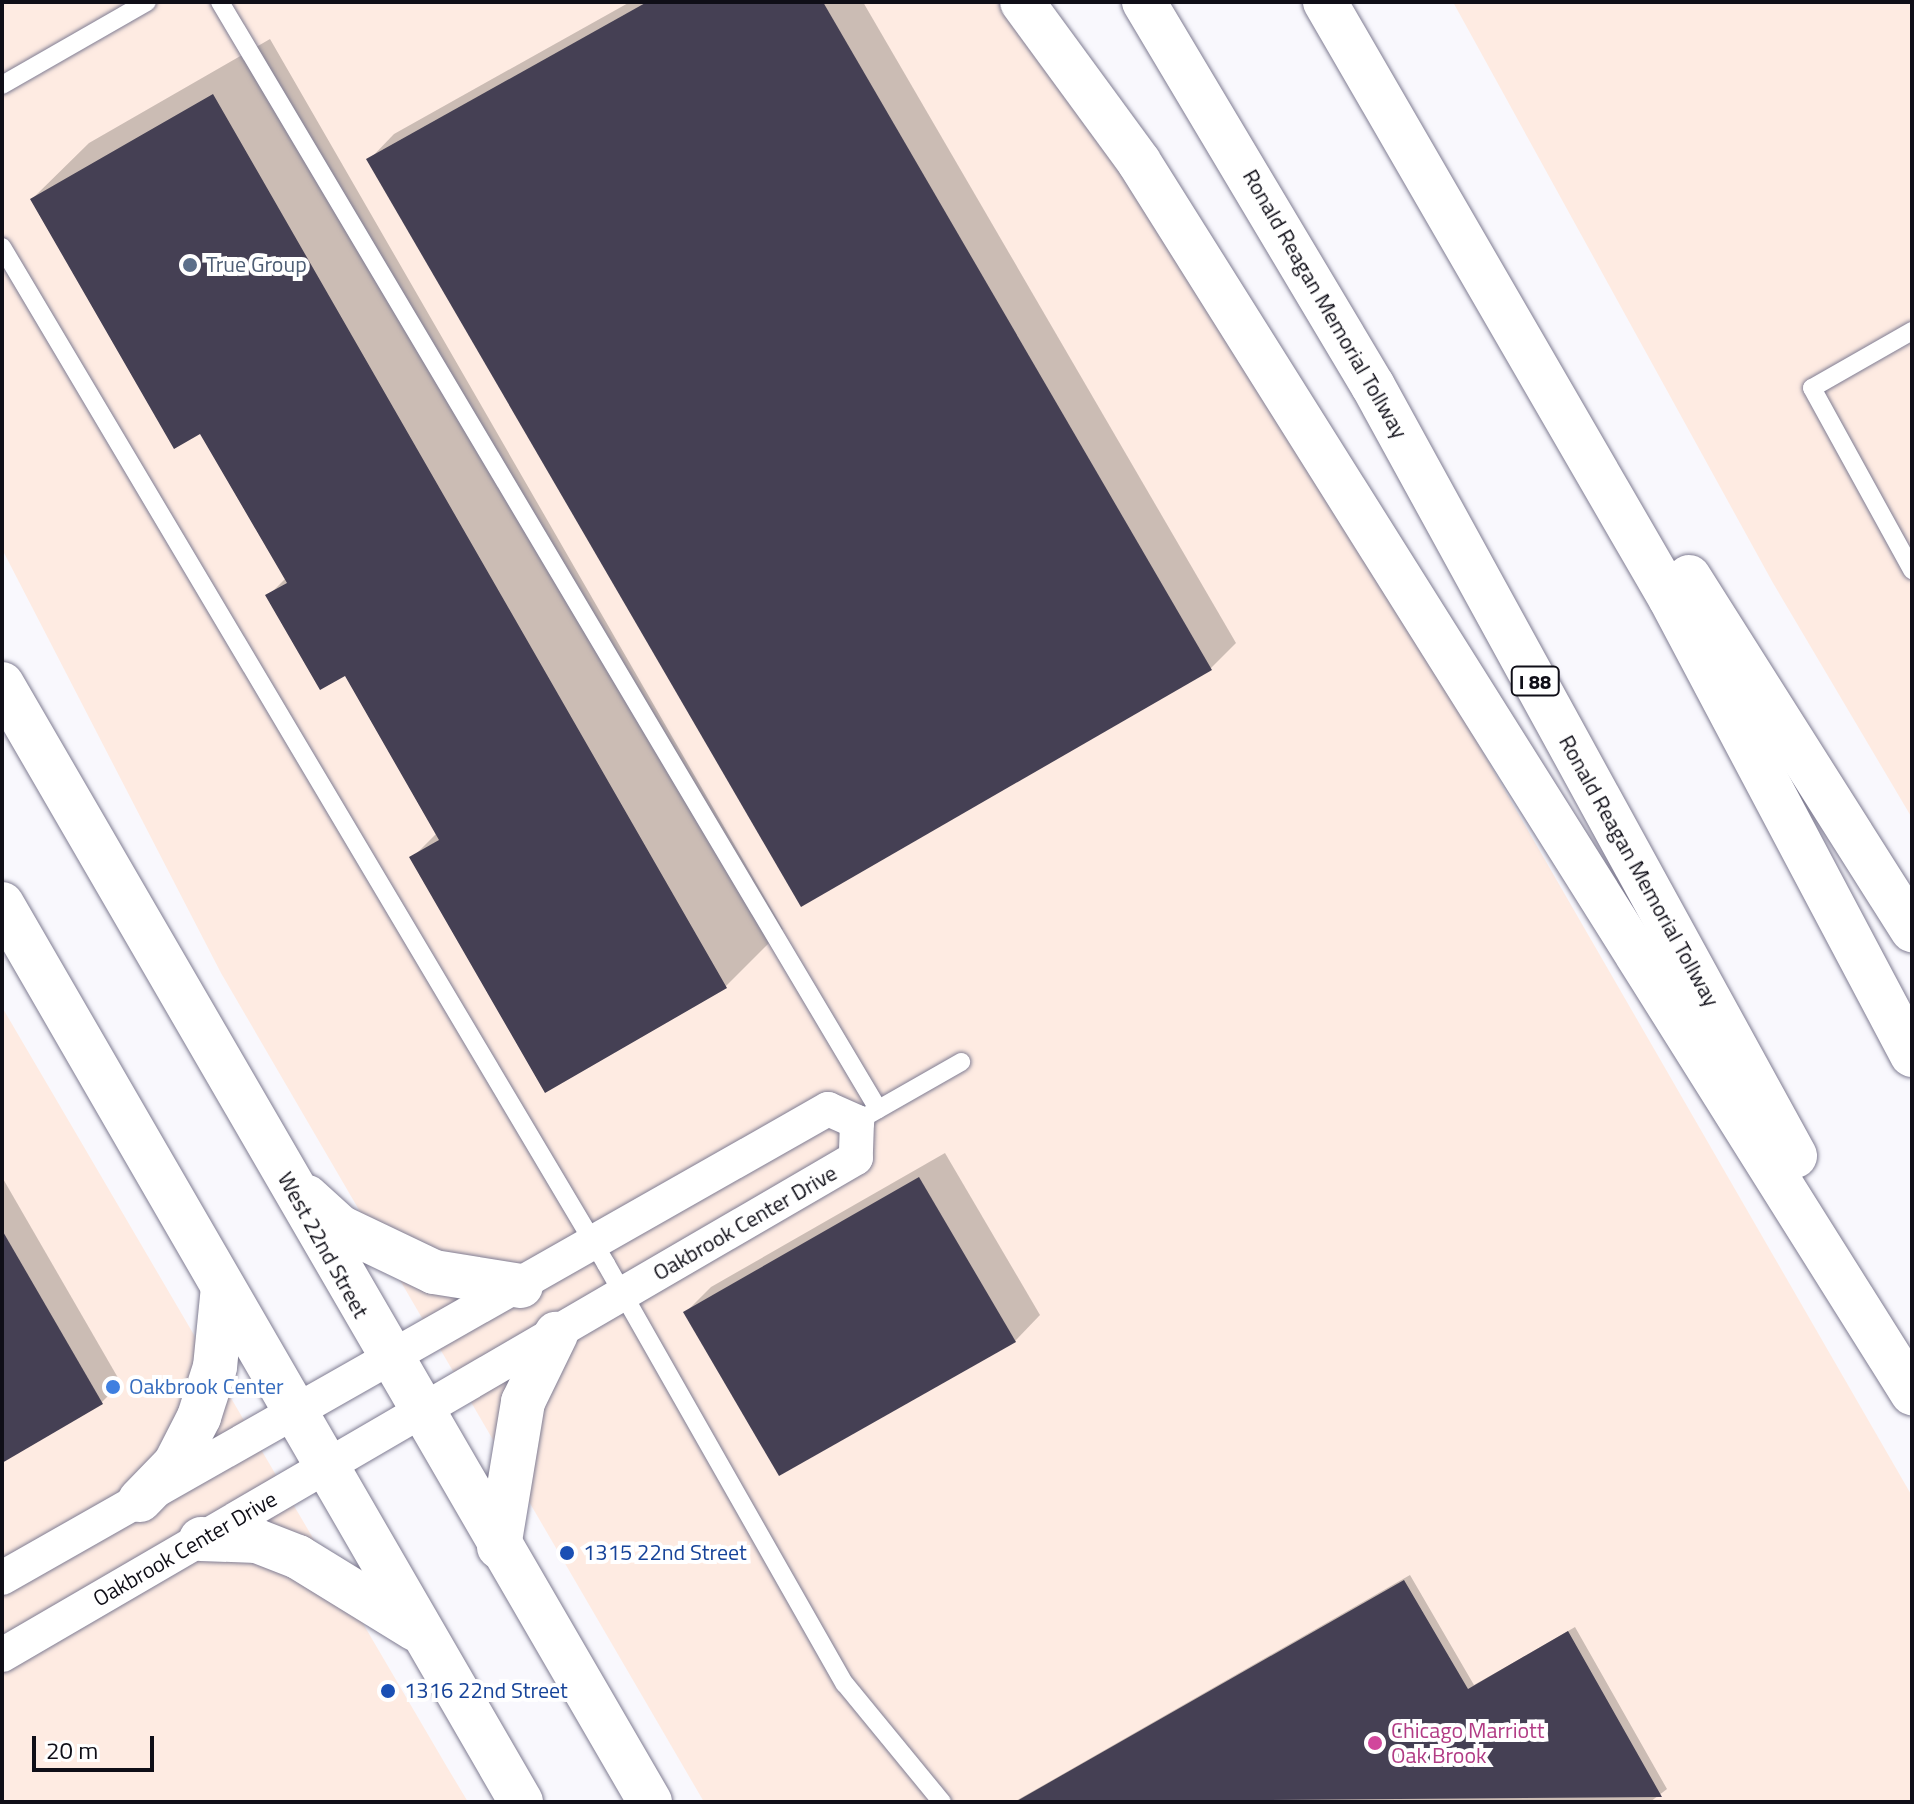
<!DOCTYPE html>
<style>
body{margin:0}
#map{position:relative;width:1914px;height:1804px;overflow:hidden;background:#f9f8fd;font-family:"Titillium Web",sans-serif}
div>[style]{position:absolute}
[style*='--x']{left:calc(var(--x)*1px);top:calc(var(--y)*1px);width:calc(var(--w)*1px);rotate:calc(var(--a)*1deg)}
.commercial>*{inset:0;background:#feebe2}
.shadow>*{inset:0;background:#0003}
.building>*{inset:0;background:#454054}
.roads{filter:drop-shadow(0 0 2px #7f7c92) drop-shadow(0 0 2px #7f7c92)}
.service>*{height:18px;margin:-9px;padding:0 9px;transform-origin:9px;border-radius:9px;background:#fff}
.minor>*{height:34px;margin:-17px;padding:0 17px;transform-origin:17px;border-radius:17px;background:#fff}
.primary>*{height:44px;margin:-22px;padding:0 22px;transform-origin:22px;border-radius:22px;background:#fff}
.motorway>*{height:44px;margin:-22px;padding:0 22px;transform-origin:22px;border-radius:22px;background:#fff}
.dots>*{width:22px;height:22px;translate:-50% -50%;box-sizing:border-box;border:4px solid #fff;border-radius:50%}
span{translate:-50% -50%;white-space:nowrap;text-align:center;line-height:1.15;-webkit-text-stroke:8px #fff;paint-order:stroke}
.shield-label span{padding:2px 6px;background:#fff;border:2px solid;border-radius:6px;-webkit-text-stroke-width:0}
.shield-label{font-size:20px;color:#0f0e17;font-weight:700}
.service-label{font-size:22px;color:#4e5e75}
.left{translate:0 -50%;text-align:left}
.street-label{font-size:22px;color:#0f0e17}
.shop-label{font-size:22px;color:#366cbe}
.transit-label{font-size:22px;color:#164399}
.hotel-label{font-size:22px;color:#b23c85}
.frame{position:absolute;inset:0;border:4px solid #0f0e17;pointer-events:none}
.scale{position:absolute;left:32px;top:1736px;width:122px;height:36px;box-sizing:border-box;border:4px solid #0f0e17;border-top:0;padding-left:10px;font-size:24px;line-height:28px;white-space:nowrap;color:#0f0e17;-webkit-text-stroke:6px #fff;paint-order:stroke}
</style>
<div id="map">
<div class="commercial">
<div style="clip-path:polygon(2px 2px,1010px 2px,1286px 411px,1912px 1496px,1912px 1802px,704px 1802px,221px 973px,2px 549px)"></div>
<div style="clip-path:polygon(1453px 2px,1912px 2px,1912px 818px,1773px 583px)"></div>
<div style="clip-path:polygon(2px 1007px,447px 1767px,468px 1802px,2px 1802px)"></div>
</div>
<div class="shadow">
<div style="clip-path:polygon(630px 2px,863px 2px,1236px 643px,1210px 669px,369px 160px,394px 134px)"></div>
<div style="clip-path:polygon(270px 39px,783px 929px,726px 986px,545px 1090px,412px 858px,437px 833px,345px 673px,268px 596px,286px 578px,201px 431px,32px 199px,89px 143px)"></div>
<div style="clip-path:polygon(945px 1153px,1040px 1315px,1015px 1341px,685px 1313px,711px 1287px)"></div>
<div style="clip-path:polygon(2px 1177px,121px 1383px,102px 1402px,2px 1460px)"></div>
<div style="clip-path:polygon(1410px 1575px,1474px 1685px,1575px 1627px,1667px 1789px,1650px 1802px,1014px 1802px)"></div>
</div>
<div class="building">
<div style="clip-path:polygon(647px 2px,823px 2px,1212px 670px,801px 907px,366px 159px)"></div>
<div style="clip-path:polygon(213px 94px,727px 988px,545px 1093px,409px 857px,439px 840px,345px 676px,320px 690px,265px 595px,287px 583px,200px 434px,174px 449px,30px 199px)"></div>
<div style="clip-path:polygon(919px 1177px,1016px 1342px,779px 1476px,683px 1312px)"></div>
<div style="clip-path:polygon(2px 1230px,103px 1404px,2px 1463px)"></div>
<div style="clip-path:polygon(1404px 1580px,1468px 1689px,1568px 1631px,1662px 1797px,1015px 1802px)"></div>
</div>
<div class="roads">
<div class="service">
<div style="--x:220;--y:2;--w:1288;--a:59.27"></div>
<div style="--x:2;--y:85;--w:167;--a:-29.8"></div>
<div style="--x:2;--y:247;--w:1183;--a:59.29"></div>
<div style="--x:606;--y:1264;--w:483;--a:60.4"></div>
<div style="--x:845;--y:1684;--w:153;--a:50.6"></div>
<div style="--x:1912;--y:331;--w:115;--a:150.3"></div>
<div style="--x:1812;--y:388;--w:208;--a:61.2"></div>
<div style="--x:870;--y:1114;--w:105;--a:-29.7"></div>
</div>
<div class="minor">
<div style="--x:2;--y:1578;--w:950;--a:-29.59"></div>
<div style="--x:828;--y:1109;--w:32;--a:24"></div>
<div style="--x:857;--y:1122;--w:36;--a:92"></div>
<div style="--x:856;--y:1158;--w:988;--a:149.8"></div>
</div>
<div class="primary">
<div style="--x:2;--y:684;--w:1292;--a:59.9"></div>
<div style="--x:2;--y:904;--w:1037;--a:59.97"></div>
<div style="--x:307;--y:1197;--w:45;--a:42.3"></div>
<div style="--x:340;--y:1227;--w:104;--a:25.6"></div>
<div style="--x:434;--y:1272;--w:88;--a:9.1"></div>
<div style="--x:140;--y:1500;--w:50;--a:-45.8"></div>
<div style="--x:175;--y:1464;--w:53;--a:-62.9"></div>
<div style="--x:199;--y:1417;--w:52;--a:-72.3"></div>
<div style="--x:215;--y:1367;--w:80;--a:-84.3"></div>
<div style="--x:201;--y:1539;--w:56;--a:2"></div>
<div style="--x:257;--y:1541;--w:44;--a:21.3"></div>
<div style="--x:298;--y:1557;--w:137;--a:31.6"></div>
<div style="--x:499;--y:1547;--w:147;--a:-80.6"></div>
<div style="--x:523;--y:1402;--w:76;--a:-64.1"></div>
</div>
<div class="motorway">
<div style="--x:1022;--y:2;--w:198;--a:53.8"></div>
<div style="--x:1139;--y:162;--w:1454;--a:57.87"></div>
<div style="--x:1144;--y:2;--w:447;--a:59.2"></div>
<div style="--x:1373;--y:386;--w:878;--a:61.27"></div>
<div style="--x:1325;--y:2;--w:689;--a:59.94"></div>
<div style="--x:1670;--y:598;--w:517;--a:62.1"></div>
<div style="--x:1689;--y:577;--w:418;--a:57.7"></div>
</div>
</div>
<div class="dots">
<div style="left:190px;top:265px;background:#5c6f8a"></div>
<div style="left:113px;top:1387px;background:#3f7fe0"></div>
<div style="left:567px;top:1553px;background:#1a4fb4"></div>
<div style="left:388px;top:1691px;background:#1a4fb4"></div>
<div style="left:1375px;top:1743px;background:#d1479c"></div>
</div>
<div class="shield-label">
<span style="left:1535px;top:681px">I 88</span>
</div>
<div class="service-label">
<span class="left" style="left:206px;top:265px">True Group</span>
</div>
<div class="street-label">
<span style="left:1325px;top:304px;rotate:60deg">Ronald Reagan Memorial Tollway</span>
<span style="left:1639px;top:871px;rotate:61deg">Ronald Reagan Memorial Tollway</span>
<span style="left:745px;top:1223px;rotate:-30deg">Oakbrook Center Drive</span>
<span style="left:323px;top:1245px;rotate:61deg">West 22nd Street</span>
<span style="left:185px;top:1549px;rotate:-30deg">Oakbrook Center Drive</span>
</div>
<div class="shop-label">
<span class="left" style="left:129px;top:1387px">Oakbrook Center</span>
</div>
<div class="transit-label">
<span class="left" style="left:583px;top:1553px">1315 22nd Street</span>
<span class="left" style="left:404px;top:1691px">1316 22nd Street</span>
</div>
<div class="hotel-label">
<span class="left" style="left:1391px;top:1743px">Chicago Marriott<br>Oak Brook</span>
</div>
<div class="frame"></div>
<div class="scale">20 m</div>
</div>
